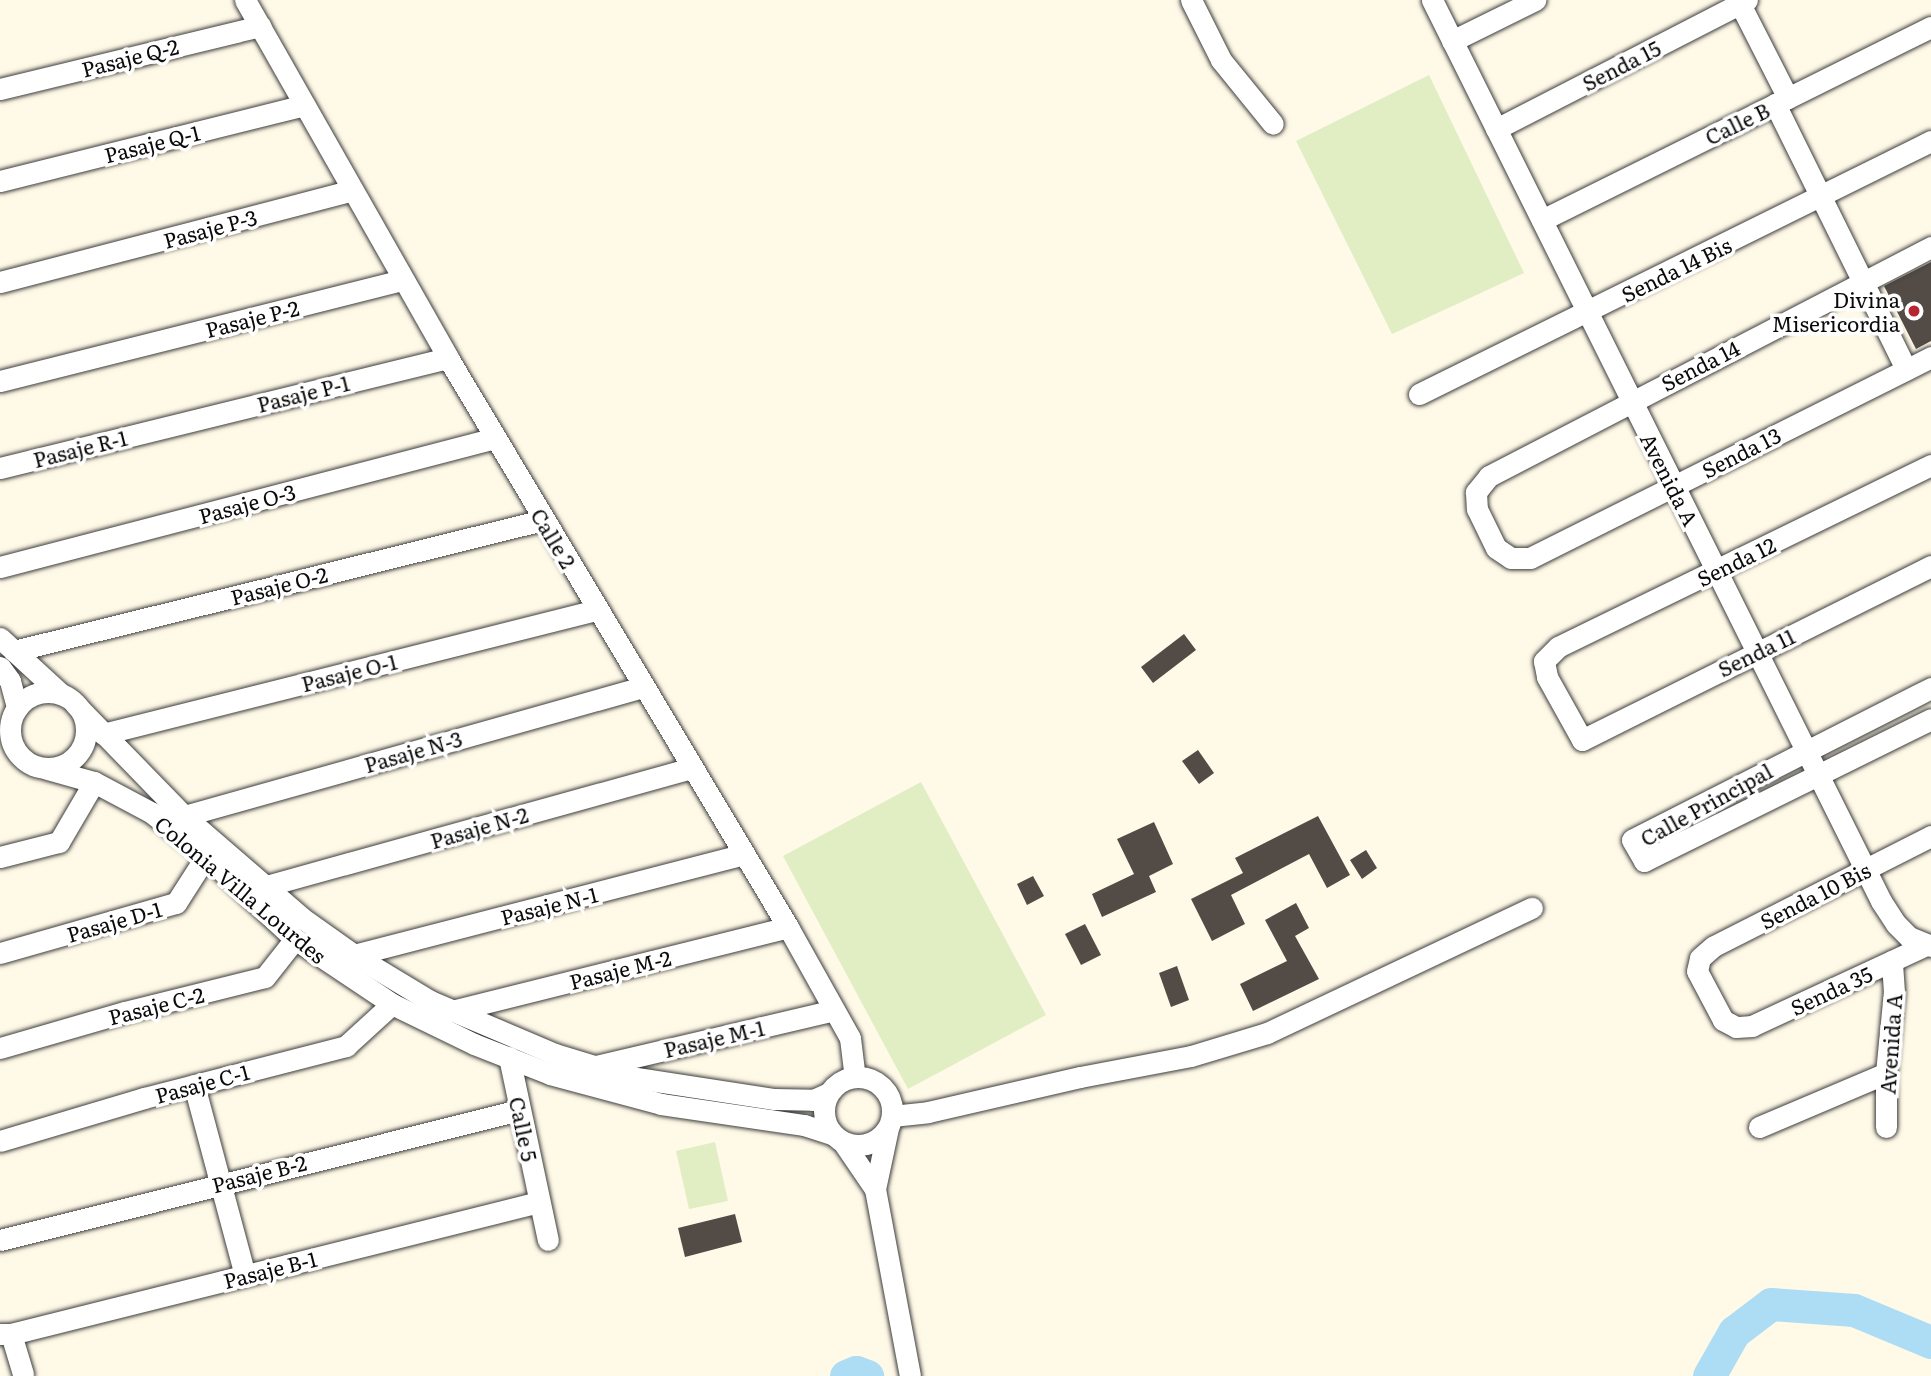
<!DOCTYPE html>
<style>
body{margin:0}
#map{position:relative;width:1931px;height:1376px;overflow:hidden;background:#fff9e7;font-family:Literata,serif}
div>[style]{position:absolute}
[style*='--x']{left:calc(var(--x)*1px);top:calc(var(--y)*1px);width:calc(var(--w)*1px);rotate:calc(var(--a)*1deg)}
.pitch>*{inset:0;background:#e1eec4}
.river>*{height:33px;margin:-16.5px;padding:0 16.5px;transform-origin:16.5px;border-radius:16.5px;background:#addcf5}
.building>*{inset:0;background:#524b46}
.roads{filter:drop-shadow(0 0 2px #3d3d3d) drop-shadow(0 0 2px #3d3d3d)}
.street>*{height:21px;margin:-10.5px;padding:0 10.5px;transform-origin:10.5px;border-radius:10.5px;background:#fff}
.street>.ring{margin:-10.5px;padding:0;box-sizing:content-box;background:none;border:21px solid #fff;border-radius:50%}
.dots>*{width:19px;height:19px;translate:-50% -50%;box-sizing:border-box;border:4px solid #fff;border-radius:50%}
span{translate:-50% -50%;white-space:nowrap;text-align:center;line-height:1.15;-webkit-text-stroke:7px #fff;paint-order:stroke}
.street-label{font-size:21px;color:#0a0a0a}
.poi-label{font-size:21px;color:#0a0a0a}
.right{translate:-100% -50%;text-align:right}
</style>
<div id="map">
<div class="pitch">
<div style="clip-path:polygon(1429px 75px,1524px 273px,1392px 334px,1296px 141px)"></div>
<div style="clip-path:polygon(921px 782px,1046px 1015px,908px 1089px,783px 856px)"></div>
<div style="clip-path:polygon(715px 1142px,728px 1201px,689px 1209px,676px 1151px)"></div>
</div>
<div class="river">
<div style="--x:846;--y:1376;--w:11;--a:-22"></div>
<div style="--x:856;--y:1372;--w:12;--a:20"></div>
<div style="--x:1709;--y:1376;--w:51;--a:-60.4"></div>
<div style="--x:1734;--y:1332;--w:46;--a:-37.1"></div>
<div style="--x:1771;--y:1304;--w:83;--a:4.1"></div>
<div style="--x:1854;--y:1310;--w:83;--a:22.6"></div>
</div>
<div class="building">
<div style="clip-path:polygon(1931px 262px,1931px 341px,1916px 349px,1884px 286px)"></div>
<div style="clip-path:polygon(1184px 634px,1196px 650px,1153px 683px,1141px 667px)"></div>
<div style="clip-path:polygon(1198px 750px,1214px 773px,1199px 784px,1182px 761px)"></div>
<div style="clip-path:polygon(1318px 816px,1350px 875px,1327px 888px,1309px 854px,1231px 895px,1245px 924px,1212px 941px,1191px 899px,1243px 873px,1235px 858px)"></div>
<div style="clip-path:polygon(1154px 822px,1173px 864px,1149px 876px,1156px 892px,1102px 917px,1092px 894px,1134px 874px,1117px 839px)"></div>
<div style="clip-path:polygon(1366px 850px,1377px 868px,1362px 879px,1350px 860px)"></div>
<div style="clip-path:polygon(1033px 876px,1044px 896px,1027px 905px,1017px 884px)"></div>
<div style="clip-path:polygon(1296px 903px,1309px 928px,1295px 936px,1319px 979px,1253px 1011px,1240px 984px,1287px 961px,1265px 920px)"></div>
<div style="clip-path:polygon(1085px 924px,1101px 955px,1081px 965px,1065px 934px)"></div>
<div style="clip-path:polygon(1177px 966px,1189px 1000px,1171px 1007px,1159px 973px)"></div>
<div style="clip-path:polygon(735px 1214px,742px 1242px,685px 1257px,678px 1228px)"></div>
</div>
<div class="roads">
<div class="street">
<div style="--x:245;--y:0;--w:412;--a:60.4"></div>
<div style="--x:448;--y:358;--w:663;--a:59.14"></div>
<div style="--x:788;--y:927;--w:127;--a:60.8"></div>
<div style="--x:850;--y:1038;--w:39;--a:83"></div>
<div style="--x:1191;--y:0;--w:67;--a:63.4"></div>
<div style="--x:1221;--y:60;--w:82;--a:50.9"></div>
<div style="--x:1432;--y:0;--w:1007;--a:63.51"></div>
<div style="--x:1881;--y:901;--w:27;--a:57"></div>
<div style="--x:1896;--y:924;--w:18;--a:45"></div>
<div style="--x:1909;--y:937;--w:24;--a:22"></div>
<div style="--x:1738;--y:0;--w:110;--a:63"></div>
<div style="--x:1452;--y:41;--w:93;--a:-26.3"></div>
<div style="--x:0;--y:89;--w:268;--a:-13.6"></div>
<div style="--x:1775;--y:104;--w:296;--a:63.7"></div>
<div style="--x:1496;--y:129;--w:282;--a:-27.2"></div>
<div style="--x:0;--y:181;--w:314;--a:-14"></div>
<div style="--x:1542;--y:220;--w:434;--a:-26.4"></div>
<div style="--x:1931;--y:247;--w:498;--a:152.6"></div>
<div style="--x:1489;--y:476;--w:21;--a:129"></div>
<div style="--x:1476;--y:492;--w:17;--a:87"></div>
<div style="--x:1477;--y:509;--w:43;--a:64"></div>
<div style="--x:1496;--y:548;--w:18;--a:34"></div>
<div style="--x:1511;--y:558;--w:19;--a:0"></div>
<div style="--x:1530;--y:558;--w:449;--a:-26.6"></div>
<div style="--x:0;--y:282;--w:364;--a:-14.6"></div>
<div style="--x:0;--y:381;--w:414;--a:-14.1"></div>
<div style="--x:1419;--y:394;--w:571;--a:-26.3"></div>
<div style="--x:1931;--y:465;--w:415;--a:154"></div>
<div style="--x:1558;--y:647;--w:20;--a:135"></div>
<div style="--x:1544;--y:661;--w:16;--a:79"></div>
<div style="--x:1547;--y:677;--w:72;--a:60.9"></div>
<div style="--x:1582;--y:740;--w:390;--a:-26.5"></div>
<div style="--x:0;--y:468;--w:461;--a:-13.8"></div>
<div style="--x:0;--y:567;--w:512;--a:-14.61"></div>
<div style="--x:0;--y:638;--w:83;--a:42.6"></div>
<div style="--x:14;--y:651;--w:545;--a:-13.91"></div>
<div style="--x:0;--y:667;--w:17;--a:54"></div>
<div style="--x:10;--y:681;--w:28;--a:75"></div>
<div style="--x:1931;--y:688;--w:335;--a:153.1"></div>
<div style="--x:1632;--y:840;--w:24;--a:60"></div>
<div style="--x:1644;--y:861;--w:320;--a:-26.3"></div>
<div class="ring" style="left:10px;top:692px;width:55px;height:55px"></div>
<div style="--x:75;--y:704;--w:156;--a:45.8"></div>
<div style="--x:184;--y:816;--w:156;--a:40.8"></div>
<div style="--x:302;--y:918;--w:64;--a:35.4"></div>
<div style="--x:354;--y:955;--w:89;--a:31.2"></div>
<div style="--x:430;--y:1001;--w:136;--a:23"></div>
<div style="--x:555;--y:1054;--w:78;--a:17"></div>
<div style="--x:630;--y:1077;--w:146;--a:8.7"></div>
<div style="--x:774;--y:1099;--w:39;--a:1"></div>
<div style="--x:813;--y:1100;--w:17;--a:-24"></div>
<div style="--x:103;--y:734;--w:508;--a:-14.12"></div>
<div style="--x:47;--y:769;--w:49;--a:15.5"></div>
<div style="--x:94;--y:782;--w:66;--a:28.1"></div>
<div style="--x:152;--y:813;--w:69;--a:38.5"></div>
<div style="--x:206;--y:856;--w:122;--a:43"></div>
<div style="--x:295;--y:939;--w:117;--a:33.8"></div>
<div style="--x:392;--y:1004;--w:91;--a:26"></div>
<div style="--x:474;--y:1044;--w:82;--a:21.5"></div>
<div style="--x:550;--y:1074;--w:115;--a:15.1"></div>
<div style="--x:661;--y:1104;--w:145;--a:8.4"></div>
<div style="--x:804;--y:1125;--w:29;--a:18"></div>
<div style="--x:184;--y:816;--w:476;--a:-15.7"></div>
<div style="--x:0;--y:857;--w:61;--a:-14.3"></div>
<div style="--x:59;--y:842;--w:69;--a:-59.7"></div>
<div style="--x:266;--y:886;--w:442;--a:-15.5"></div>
<div style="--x:1924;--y:946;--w:190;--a:155.1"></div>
<div style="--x:1752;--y:1026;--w:16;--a:176"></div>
<div style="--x:1736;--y:1027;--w:15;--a:-152"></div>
<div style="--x:1723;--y:1020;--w:55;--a:-118"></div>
<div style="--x:1697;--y:971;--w:13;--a:-77"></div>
<div style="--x:1700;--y:958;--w:18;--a:-41"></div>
<div style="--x:1714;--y:946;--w:243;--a:-26.9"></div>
<div style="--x:0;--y:953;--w:183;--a:-15.9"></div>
<div style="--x:176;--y:903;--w:56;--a:-57.4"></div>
<div style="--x:354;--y:955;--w:403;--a:-14.5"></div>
<div style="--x:452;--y:1011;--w:346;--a:-14"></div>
<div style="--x:0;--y:1048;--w:130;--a:-16.1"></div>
<div style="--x:125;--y:1012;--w:144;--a:-14"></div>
<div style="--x:265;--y:977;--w:48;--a:-51.7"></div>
<div style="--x:509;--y:1057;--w:187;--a:78"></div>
<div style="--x:596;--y:1066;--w:244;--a:-13.2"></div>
<div class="ring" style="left:824px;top:1077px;width:47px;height:47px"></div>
<div style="--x:194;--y:1085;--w:197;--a:75"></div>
<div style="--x:892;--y:1116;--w:36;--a:-6"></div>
<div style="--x:928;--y:1112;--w:156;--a:-13"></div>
<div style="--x:1080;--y:1077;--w:113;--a:-10.7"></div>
<div style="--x:1191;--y:1056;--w:79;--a:-16.8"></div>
<div style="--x:1267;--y:1033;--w:293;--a:-25.3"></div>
<div style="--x:1759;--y:1127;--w:138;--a:-23"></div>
<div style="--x:1886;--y:1127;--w:54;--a:-90"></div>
<div style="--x:1886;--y:1073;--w:81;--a:-84.4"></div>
<div style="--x:1894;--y:992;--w:31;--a:-94"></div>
<div style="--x:888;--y:1128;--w:62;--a:102"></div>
<div style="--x:875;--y:1189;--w:190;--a:79.4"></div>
<div style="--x:0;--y:1141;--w:150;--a:-16.6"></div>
<div style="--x:144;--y:1098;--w:209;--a:-14.4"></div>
<div style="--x:346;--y:1046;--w:62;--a:-42.4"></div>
<div style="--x:843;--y:1142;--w:57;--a:55.8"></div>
<div style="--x:0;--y:1240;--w:535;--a:-14.06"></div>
<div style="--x:0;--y:1334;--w:11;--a:0"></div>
<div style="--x:11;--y:1334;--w:544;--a:-14.04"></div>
<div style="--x:11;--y:1334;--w:42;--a:73.3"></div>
</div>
</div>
<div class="dots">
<div style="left:1914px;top:311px;background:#b62631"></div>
</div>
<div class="street-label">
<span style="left:130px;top:57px;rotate:-14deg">Pasaje Q-2</span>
<span style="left:1621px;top:65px;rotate:-27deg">Senda 15</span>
<span style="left:1737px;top:123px;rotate:-26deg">Calle B</span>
<span style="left:152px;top:143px;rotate:-14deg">Pasaje Q-1</span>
<span style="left:210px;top:228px;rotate:-15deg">Pasaje P-3</span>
<span style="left:1676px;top:269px;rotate:-26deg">Senda 14 Bis</span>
<span style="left:252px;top:318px;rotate:-14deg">Pasaje P-2</span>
<span style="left:1700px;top:365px;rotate:-27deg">Senda 14</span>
<span style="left:303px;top:393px;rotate:-14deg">Pasaje P-1</span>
<span style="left:80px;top:448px;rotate:-14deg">Pasaje R-1</span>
<span style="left:1741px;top:452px;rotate:-27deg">Senda 13</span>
<span style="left:1670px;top:479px;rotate:63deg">Avenida A</span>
<span style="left:247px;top:503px;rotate:-15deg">Pasaje O-3</span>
<span style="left:554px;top:538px;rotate:59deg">Calle 2</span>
<span style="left:1736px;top:561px;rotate:-26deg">Senda 12</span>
<span style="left:279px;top:585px;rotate:-14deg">Pasaje O-2</span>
<span style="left:1756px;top:652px;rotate:-26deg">Senda 11</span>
<span style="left:349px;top:672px;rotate:-14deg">Pasaje O-1</span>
<span style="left:413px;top:751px;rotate:-16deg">Pasaje N-3</span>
<span style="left:1706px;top:804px;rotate:-29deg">Calle Principal</span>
<span style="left:479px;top:827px;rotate:-16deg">Pasaje N-2</span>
<span style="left:241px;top:889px;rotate:40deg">Colonia Villa Lourdes</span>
<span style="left:1815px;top:895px;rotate:-27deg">Senda 10 Bis</span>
<span style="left:549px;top:905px;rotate:-14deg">Pasaje N-1</span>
<span style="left:114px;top:921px;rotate:-16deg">Pasaje D-1</span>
<span style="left:620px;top:969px;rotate:-14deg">Pasaje M-2</span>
<span style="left:1831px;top:990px;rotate:-25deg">Senda 35</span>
<span style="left:156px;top:1005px;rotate:-14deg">Pasaje C-2</span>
<span style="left:714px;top:1038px;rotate:-13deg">Pasaje M-1</span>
<span style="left:1890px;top:1044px;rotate:-86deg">Avenida A</span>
<span style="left:202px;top:1083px;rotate:-15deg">Pasaje C-1</span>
<span style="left:524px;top:1129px;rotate:78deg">Calle 5</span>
<span style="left:259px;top:1173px;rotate:-14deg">Pasaje B-2</span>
<span style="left:270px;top:1269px;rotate:-14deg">Pasaje B-1</span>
</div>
<div class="poi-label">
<span class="right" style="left:1900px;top:311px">Divina<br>Misericordia</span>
</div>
</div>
